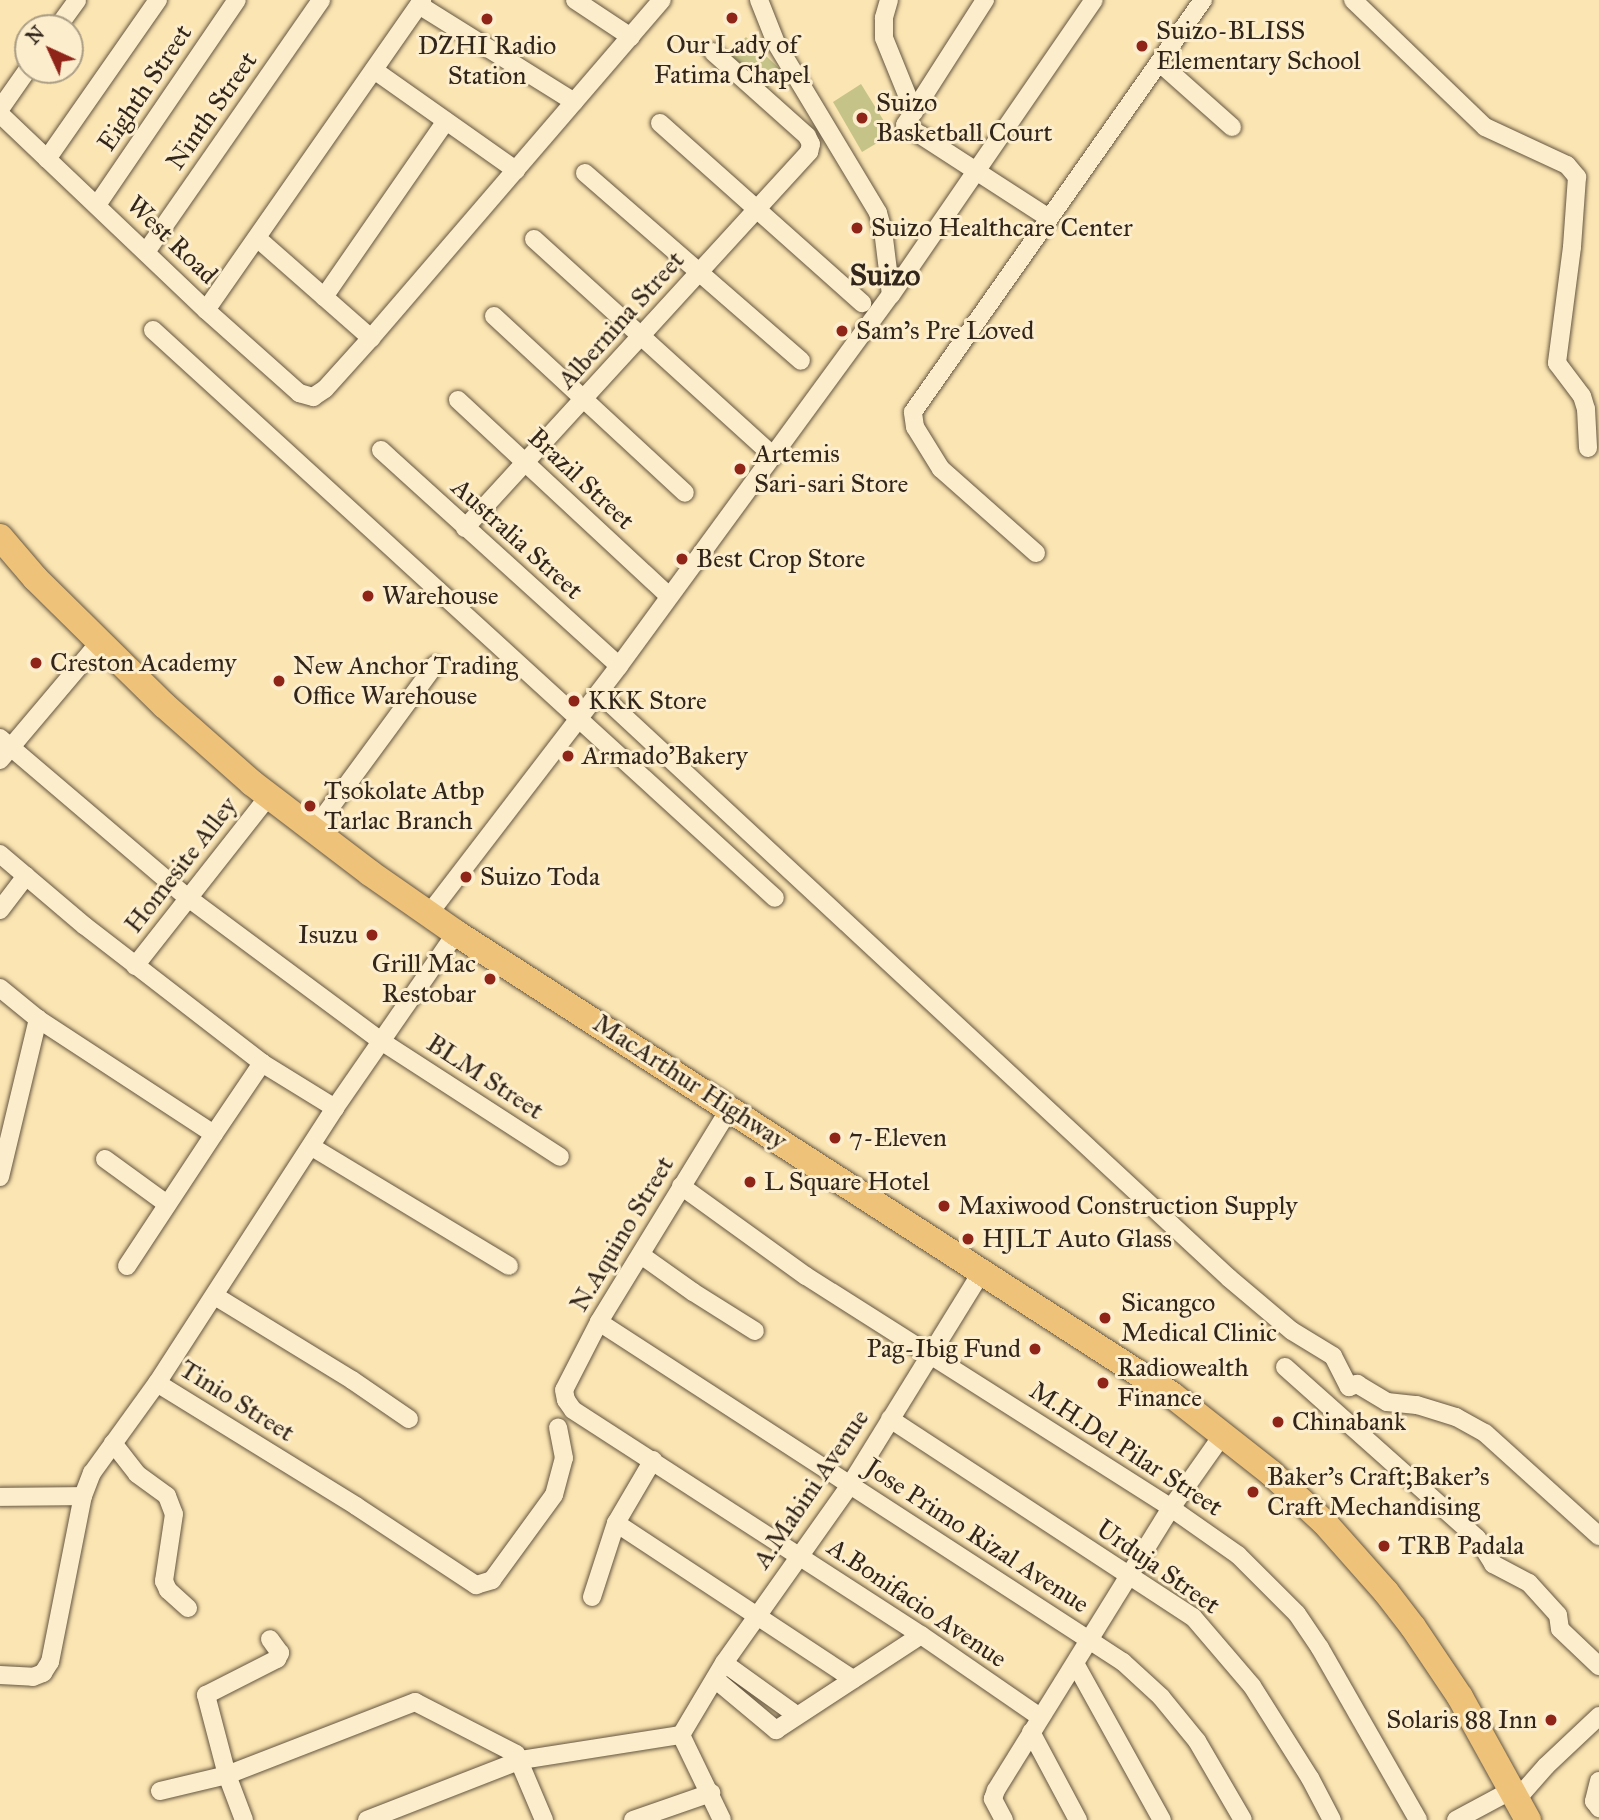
<!DOCTYPE html>
<style>
body{margin:0}
#map{position:relative;width:1599px;height:1820px;overflow:hidden;background:#fbe5b2;font-family:"IM FELL Great Primer",serif}
div>[style]{position:absolute}
[style*='--x']{left:calc(var(--x)*1px);top:calc(var(--y)*1px);width:calc(var(--w)*1px);rotate:calc(var(--a)*1deg)}
.green>*{inset:0;background:#c5c388}
.roads{filter:drop-shadow(0 0 2px #645540) drop-shadow(0 0 2px #645540)}
.minor>*{height:18px;margin:-9px;padding:0 9px;transform-origin:9px;border-radius:9px;background:#fceecd}
.highway>*{height:26px;margin:-13px;padding:0 13px;transform-origin:13px;border-radius:13px;background:#eec279}
.dots>*{width:19px;height:19px;translate:-50% -50%;box-sizing:border-box;border:4px solid #fceecd;border-radius:50%}
span{translate:-50% -50%;white-space:nowrap;text-align:center;line-height:1.15;-webkit-text-stroke:6px #fceecd;paint-order:stroke}
.poi-label{font-size:26px;color:#32251a}
.left{translate:0 -50%;text-align:left}
.right{translate:-100% -50%;text-align:right}
.street-label{font-size:26px;color:#32251a}
.quarter-label{font-size:30px;color:#32251a;font-weight:700}
.north{position:absolute;left:14px;top:14px;width:70px;height:70px;box-sizing:border-box;background:#fceecd;border:2px solid #ab9e85;border-radius:50%;rotate:315deg;font-size:19px;font-weight:700;line-height:28px;text-align:center;color:#32251a}
.north::after{content:'';display:block;margin:auto;width:24px;height:32px;background:#8f2418;clip-path:polygon(50% 0,100% 100%,50% 72%,0 100%)}
</style>
<div id="map">
<div class="green">
<div style="clip-path:polygon(746px 37px,783px 72px,764px 92px,727px 56px)"></div>
<div style="clip-path:polygon(861px 84px,892px 134px,862px 152px,833px 102px)"></div>
</div>
<div class="roads">
<div class="minor">
<div style="--x:575;--y:0;--w:67;--a:33.5"></div>
<div style="--x:759;--y:0;--w:46;--a:68.4"></div>
<div style="--x:776;--y:43;--w:198;--a:59"></div>
<div style="--x:878;--y:213;--w:18;--a:74"></div>
<div style="--x:883;--y:230;--w:65;--a:83"></div>
<div style="--x:889;--y:0;--w:19;--a:106"></div>
<div style="--x:884;--y:18;--w:20;--a:90"></div>
<div style="--x:884;--y:38;--w:80;--a:67.9"></div>
<div style="--x:985;--y:0;--w:148;--a:122.6"></div>
<div style="--x:905;--y:125;--w:171;--a:32.9"></div>
<div style="--x:1353;--y:0;--w:183;--a:43.9"></div>
<div style="--x:1485;--y:127;--w:90;--a:24.9"></div>
<div style="--x:1567;--y:165;--w:16;--a:50"></div>
<div style="--x:1577;--y:177;--w:70;--a:94.1"></div>
<div style="--x:1572;--y:247;--w:117;--a:97.4"></div>
<div style="--x:1557;--y:363;--w:41;--a:52.9"></div>
<div style="--x:1582;--y:396;--w:14;--a:73"></div>
<div style="--x:1586;--y:409;--w:39;--a:87"></div>
<div style="--x:419;--y:5;--w:183;--a:32"></div>
<div style="--x:57;--y:28;--w:34;--a:-54"></div>
<div style="--x:1161;--y:64;--w:95;--a:41.6"></div>
<div style="--x:374;--y:70;--w:174;--a:35.2"></div>
<div style="--x:0;--y:109;--w:49;--a:-55"></div>
<div style="--x:0;--y:114;--w:284;--a:43.6"></div>
<div style="--x:206;--y:310;--w:125;--a:41.7"></div>
<div style="--x:299;--y:393;--w:15;--a:16"></div>
<div style="--x:313;--y:397;--w:14;--a:-34"></div>
<div style="--x:325;--y:389;--w:69;--a:-48"></div>
<div style="--x:371;--y:338;--w:446;--a:-49.3"></div>
<div style="--x:660;--y:123;--w:271;--a:41.7"></div>
<div style="--x:47;--y:159;--w:194;--a:-55.1"></div>
<div style="--x:585;--y:173;--w:286;--a:41"></div>
<div style="--x:97;--y:205;--w:248;--a:-55.7"></div>
<div style="--x:257;--y:238;--w:152;--a:41.3"></div>
<div style="--x:534;--y:239;--w:323;--a:42.2"></div>
<div style="--x:146;--y:252;--w:307;--a:-55.2"></div>
<div style="--x:324;--y:297;--w:214;--a:-55.3"></div>
<div style="--x:206;--y:310;--w:378;--a:-55.1"></div>
<div style="--x:494;--y:316;--w:260;--a:42.8"></div>
<div style="--x:153;--y:330;--w:842;--a:42.4"></div>
<div style="--x:458;--y:400;--w:288;--a:42.9"></div>
<div style="--x:381;--y:450;--w:321;--a:42.2"></div>
<div style="--x:465;--y:528;--w:510;--a:-47.54"></div>
<div style="--x:809;--y:152;--w:8;--a:-76"></div>
<div style="--x:811;--y:144;--w:9;--a:-117"></div>
<div style="--x:807;--y:136;--w:126;--a:-138.2"></div>
<div style="--x:1036;--y:553;--w:127;--a:-138.5"></div>
<div style="--x:941;--y:469;--w:49;--a:-121.8"></div>
<div style="--x:915;--y:427;--w:15;--a:-98"></div>
<div style="--x:913;--y:412;--w:504;--a:-54.86"></div>
<div style="--x:599;--y:693;--w:860;--a:42.88"></div>
<div style="--x:1229;--y:1278;--w:82;--a:40.1"></div>
<div style="--x:1292;--y:1331;--w:48;--a:31.4"></div>
<div style="--x:1333;--y:1356;--w:35;--a:63"></div>
<div style="--x:1349;--y:1387;--w:9;--a:-21"></div>
<div style="--x:1357;--y:1384;--w:35;--a:31"></div>
<div style="--x:1387;--y:1402;--w:30;--a:6"></div>
<div style="--x:1417;--y:1405;--w:41;--a:17.1"></div>
<div style="--x:1456;--y:1417;--w:33;--a:29"></div>
<div style="--x:1485;--y:1433;--w:154;--a:42.1"></div>
<div style="--x:0;--y:738;--w:245;--a:40.4"></div>
<div style="--x:187;--y:897;--w:242;--a:36.6"></div>
<div style="--x:381;--y:1041;--w:213;--a:32.9"></div>
<div style="--x:0;--y:760;--w:153;--a:-49.8"></div>
<div style="--x:313;--y:831;--w:206;--a:-53.7"></div>
<div style="--x:0;--y:854;--w:111;--a:40.3"></div>
<div style="--x:85;--y:926;--w:224;--a:37.7"></div>
<div style="--x:262;--y:1063;--w:86;--a:31.7"></div>
<div style="--x:0;--y:910;--w:43;--a:-52.6"></div>
<div style="--x:428;--y:915;--w:314;--a:-52.5"></div>
<div style="--x:619;--y:666;--w:460;--a:-53.8"></div>
<div style="--x:891;--y:295;--w:358;--a:-55.5"></div>
<div style="--x:456;--y:933;--w:213;--a:124.7"></div>
<div style="--x:335;--y:1108;--w:328;--a:122.9"></div>
<div style="--x:157;--y:1383;--w:234;--a:31.7"></div>
<div style="--x:356;--y:1506;--w:144;--a:33.4"></div>
<div style="--x:476;--y:1585;--w:17;--a:-17"></div>
<div style="--x:492;--y:1580;--w:105;--a:-53.9"></div>
<div style="--x:554;--y:1495;--w:38;--a:-75"></div>
<div style="--x:564;--y:1458;--w:31;--a:-101"></div>
<div style="--x:135;--y:966;--w:216;--a:-51.8"></div>
<div style="--x:0;--y:988;--w:49;--a:39.2"></div>
<div style="--x:38;--y:1019;--w:210;--a:33.2"></div>
<div style="--x:214;--y:1134;--w:86;--a:-55.9"></div>
<div style="--x:730;--y:1108;--w:251;--a:121.5"></div>
<div style="--x:599;--y:1322;--w:76;--a:117.2"></div>
<div style="--x:564;--y:1390;--w:10;--a:79"></div>
<div style="--x:566;--y:1400;--w:12;--a:55"></div>
<div style="--x:573;--y:1410;--w:414;--a:32.9"></div>
<div style="--x:921;--y:1635;--w:145;--a:34.6"></div>
<div style="--x:312;--y:1147;--w:230;--a:31.1"></div>
<div style="--x:105;--y:1159;--w:77;--a:36"></div>
<div style="--x:0;--y:1177;--w:163;--a:-76.5"></div>
<div style="--x:681;--y:1186;--w:154;--a:35.8"></div>
<div style="--x:806;--y:1276;--w:432;--a:32.4"></div>
<div style="--x:1171;--y:1508;--w:82;--a:35"></div>
<div style="--x:1238;--y:1555;--w:83;--a:45"></div>
<div style="--x:1297;--y:1614;--w:41;--a:55.9"></div>
<div style="--x:1320;--y:1648;--w:198;--a:60.3"></div>
<div style="--x:641;--y:1255;--w:64;--a:35.4"></div>
<div style="--x:693;--y:1292;--w:73;--a:32.2"></div>
<div style="--x:127;--y:1266;--w:158;--a:-56.6"></div>
<div style="--x:215;--y:1296;--w:161;--a:31.5"></div>
<div style="--x:352;--y:1380;--w:69;--a:34.4"></div>
<div style="--x:599;--y:1322;--w:625;--a:32.98"></div>
<div style="--x:1123;--y:1662;--w:52;--a:42.6"></div>
<div style="--x:1161;--y:1697;--w:57;--a:50.7"></div>
<div style="--x:1197;--y:1741;--w:91;--a:59.8"></div>
<div style="--x:1285;--y:1367;--w:257;--a:41.7"></div>
<div style="--x:1477;--y:1538;--w:31;--a:58"></div>
<div style="--x:1493;--y:1564;--w:41;--a:27.8"></div>
<div style="--x:1529;--y:1583;--w:43;--a:47.8"></div>
<div style="--x:1558;--y:1615;--w:14;--a:82"></div>
<div style="--x:1560;--y:1629;--w:54;--a:43.5"></div>
<div style="--x:890;--y:1419;--w:362;--a:33.2"></div>
<div style="--x:1193;--y:1617;--w:91;--a:49.5"></div>
<div style="--x:1252;--y:1686;--w:109;--a:57.8"></div>
<div style="--x:1310;--y:1778;--w:47;--a:62.4"></div>
<div style="--x:113;--y:1443;--w:39;--a:52"></div>
<div style="--x:137;--y:1474;--w:37;--a:36"></div>
<div style="--x:167;--y:1496;--w:19;--a:69"></div>
<div style="--x:174;--y:1514;--w:68;--a:98.5"></div>
<div style="--x:164;--y:1581;--w:10;--a:66"></div>
<div style="--x:168;--y:1590;--w:27;--a:42"></div>
<div style="--x:0;--y:1497;--w:83;--a:-0.7"></div>
<div style="--x:616;--y:1523;--w:284;--a:33.4"></div>
<div style="--x:592;--y:1597;--w:78;--a:-72"></div>
<div style="--x:616;--y:1523;--w:73;--a:-59.6"></div>
<div style="--x:724;--y:1663;--w:87;--a:35.7"></div>
<div style="--x:1076;--y:1665;--w:177;--a:61"></div>
<div style="--x:0;--y:1675;--w:33;--a:3"></div>
<div style="--x:33;--y:1677;--w:11;--a:-22"></div>
<div style="--x:43;--y:1673;--w:13;--a:-58"></div>
<div style="--x:50;--y:1662;--w:169;--a:-78.8"></div>
<div style="--x:83;--y:1496;--w:25;--a:-69"></div>
<div style="--x:92;--y:1473;--w:111;--a:-54.2"></div>
<div style="--x:715;--y:1679;--w:80;--a:39.9"></div>
<div style="--x:776;--y:1730;--w:173;--a:-33.2"></div>
<div style="--x:1031;--y:1732;--w:100;--a:61.9"></div>
<div style="--x:681;--y:1735;--w:84;--a:-59.2"></div>
<div style="--x:724;--y:1663;--w:218;--a:-54.7"></div>
<div style="--x:850;--y:1485;--w:251;--a:-58.3"></div>
<div style="--x:681;--y:1735;--w:94;--a:64.2"></div>
<div style="--x:1599;--y:1781;--w:21;--a:104"></div>
<div style="--x:1594;--y:1801;--w:9;--a:54"></div>
<div style="--x:160;--y:1791;--w:69;--a:-13.4"></div>
<div style="--x:227;--y:1775;--w:202;--a:-21.2"></div>
<div style="--x:415;--y:1702;--w:114;--a:27.2"></div>
<div style="--x:516;--y:1754;--w:72;--a:67"></div>
<div style="--x:1517;--y:1799;--w:44;--a:-48.7"></div>
<div style="--x:1546;--y:1766;--w:73;--a:-43.3"></div>
<div style="--x:244;--y:1820;--w:48;--a:-110.7"></div>
<div style="--x:227;--y:1775;--w:83;--a:-104.7"></div>
<div style="--x:206;--y:1695;--w:80;--a:-26.9"></div>
<div style="--x:277;--y:1659;--w:7;--a:-63"></div>
<div style="--x:280;--y:1653;--w:17;--a:-126"></div>
<div style="--x:367;--y:1820;--w:165;--a:-21.3"></div>
<div style="--x:521;--y:1760;--w:162;--a:-8.9"></div>
<div style="--x:633;--y:1820;--w:83;--a:-19.1"></div>
<div style="--x:1004;--y:1820;--w:24;--a:-118"></div>
<div style="--x:993;--y:1799;--w:9;--a:-72"></div>
<div style="--x:996;--y:1790;--w:332;--a:-58.2"></div>
<div style="--x:1171;--y:1508;--w:92;--a:-54.8"></div>
<div style="--x:1456;--y:1820;--w:64;--a:-28.2"></div>
</div>
<div class="highway">
<div style="--x:0;--y:537;--w:54;--a:49.5"></div>
<div style="--x:35;--y:578;--w:182;--a:44.6"></div>
<div style="--x:165;--y:706;--w:116;--a:41.5"></div>
<div style="--x:252;--y:783;--w:148;--a:37.3"></div>
<div style="--x:370;--y:873;--w:105;--a:34.9"></div>
<div style="--x:456;--y:933;--w:852;--a:32.83"></div>
<div style="--x:1172;--y:1395;--w:126;--a:38.2"></div>
<div style="--x:1271;--y:1473;--w:72;--a:42.8"></div>
<div style="--x:1324;--y:1522;--w:94;--a:48.5"></div>
<div style="--x:1386;--y:1592;--w:44;--a:52.4"></div>
<div style="--x:1413;--y:1627;--w:84;--a:56.1"></div>
<div style="--x:1460;--y:1697;--w:141;--a:61.1"></div>
</div>
</div>
<div class="dots">
<div style="left:732px;top:18px;background:#8f2418"></div>
<div style="left:487px;top:19px;background:#8f2418"></div>
<div style="left:1142px;top:46px;background:#8f2418"></div>
<div style="left:862px;top:118px;background:#8f2418"></div>
<div style="left:857px;top:228px;background:#8f2418"></div>
<div style="left:842px;top:331px;background:#8f2418"></div>
<div style="left:740px;top:469px;background:#8f2418"></div>
<div style="left:682px;top:559px;background:#8f2418"></div>
<div style="left:368px;top:596px;background:#8f2418"></div>
<div style="left:36px;top:663px;background:#8f2418"></div>
<div style="left:279px;top:681px;background:#8f2418"></div>
<div style="left:574px;top:701px;background:#8f2418"></div>
<div style="left:568px;top:756px;background:#8f2418"></div>
<div style="left:310px;top:806px;background:#8f2418"></div>
<div style="left:466px;top:877px;background:#8f2418"></div>
<div style="left:372px;top:935px;background:#8f2418"></div>
<div style="left:490px;top:979px;background:#8f2418"></div>
<div style="left:835px;top:1138px;background:#8f2418"></div>
<div style="left:750px;top:1182px;background:#8f2418"></div>
<div style="left:944px;top:1206px;background:#8f2418"></div>
<div style="left:968px;top:1239px;background:#8f2418"></div>
<div style="left:1105px;top:1318px;background:#8f2418"></div>
<div style="left:1035px;top:1349px;background:#8f2418"></div>
<div style="left:1103px;top:1383px;background:#8f2418"></div>
<div style="left:1278px;top:1422px;background:#8f2418"></div>
<div style="left:1253px;top:1492px;background:#8f2418"></div>
<div style="left:1384px;top:1546px;background:#8f2418"></div>
<div style="left:1551px;top:1720px;background:#8f2418"></div>
</div>
<div class="poi-label">
<span class="left" style="left:1156px;top:46px">Suizo-BLISS<br>Elementary School</span>
<span style="left:732px;top:60px">Our Lady of<br>Fatima Chapel</span>
<span style="left:487px;top:61px">DZHI Radio<br>Station</span>
<span class="left" style="left:876px;top:118px">Suizo<br>Basketball Court</span>
<span class="left" style="left:871px;top:228px">Suizo Healthcare Center</span>
<span class="left" style="left:856px;top:331px">Sam's Pre Loved</span>
<span class="left" style="left:754px;top:469px">Artemis<br>Sari-sari Store</span>
<span class="left" style="left:696px;top:559px">Best Crop Store</span>
<span class="left" style="left:382px;top:596px">Warehouse</span>
<span class="left" style="left:50px;top:663px">Creston Academy</span>
<span class="left" style="left:293px;top:681px">New Anchor Trading<br>Office Warehouse</span>
<span class="left" style="left:588px;top:701px">KKK Store</span>
<span class="left" style="left:582px;top:756px">Armado'Bakery</span>
<span class="left" style="left:324px;top:806px">Tsokolate Atbp<br>Tarlac Branch</span>
<span class="left" style="left:480px;top:877px">Suizo Toda</span>
<span class="right" style="left:358px;top:935px">Isuzu</span>
<span class="right" style="left:476px;top:979px">Grill Mac<br>Restobar</span>
<span class="left" style="left:849px;top:1138px">7-Eleven</span>
<span class="left" style="left:764px;top:1182px">L Square Hotel</span>
<span class="left" style="left:958px;top:1206px">Maxiwood Construction Supply</span>
<span class="left" style="left:982px;top:1239px">HJLT Auto Glass</span>
<span class="left" style="left:1121px;top:1318px">Sicangco<br>Medical Clinic</span>
<span class="right" style="left:1021px;top:1349px">Pag-Ibig Fund</span>
<span class="left" style="left:1117px;top:1383px">Radiowealth<br>Finance</span>
<span class="left" style="left:1292px;top:1422px">Chinabank</span>
<span class="left" style="left:1267px;top:1492px">Baker's Craft;Baker's<br>Craft Mechandising</span>
<span class="left" style="left:1398px;top:1546px">TRB Padala</span>
<span class="right" style="left:1537px;top:1720px">Solaris 88 Inn</span>
</div>
<div class="street-label">
<span style="left:145px;top:88px;rotate:-56deg">Eighth Street</span>
<span style="left:212px;top:111px;rotate:-55deg">Ninth Street</span>
<span style="left:172px;top:240px;rotate:44deg">West Road</span>
<span style="left:621px;top:320px;rotate:-48deg">Albernina Street</span>
<span style="left:581px;top:479px;rotate:43deg">Brazil Street</span>
<span style="left:517px;top:539px;rotate:42deg">Australia Street</span>
<span style="left:181px;top:865px;rotate:-52deg">Homesite Alley</span>
<span style="left:485px;top:1077px;rotate:33deg">BLM Street</span>
<span style="left:690px;top:1082px;rotate:33deg">MacArthur Highway</span>
<span style="left:622px;top:1234px;rotate:-59deg">N.Aquino Street</span>
<span style="left:237px;top:1401px;rotate:32deg">Tinio Street</span>
<span style="left:1126px;top:1449px;rotate:33deg">M.H.Del Pilar Street</span>
<span style="left:811px;top:1489px;rotate:-56deg">A.Mabini Avenue</span>
<span style="left:977px;top:1536px;rotate:33deg">Jose Primo Rizal Avenue</span>
<span style="left:1158px;top:1567px;rotate:35deg">Urduja Street</span>
<span style="left:917px;top:1603px;rotate:34deg">A.Bonifacio Avenue</span>
</div>
<div class="quarter-label">
<span style="left:885px;top:275px">Suizo</span>
</div>
<div class="north">N</div>
</div>
